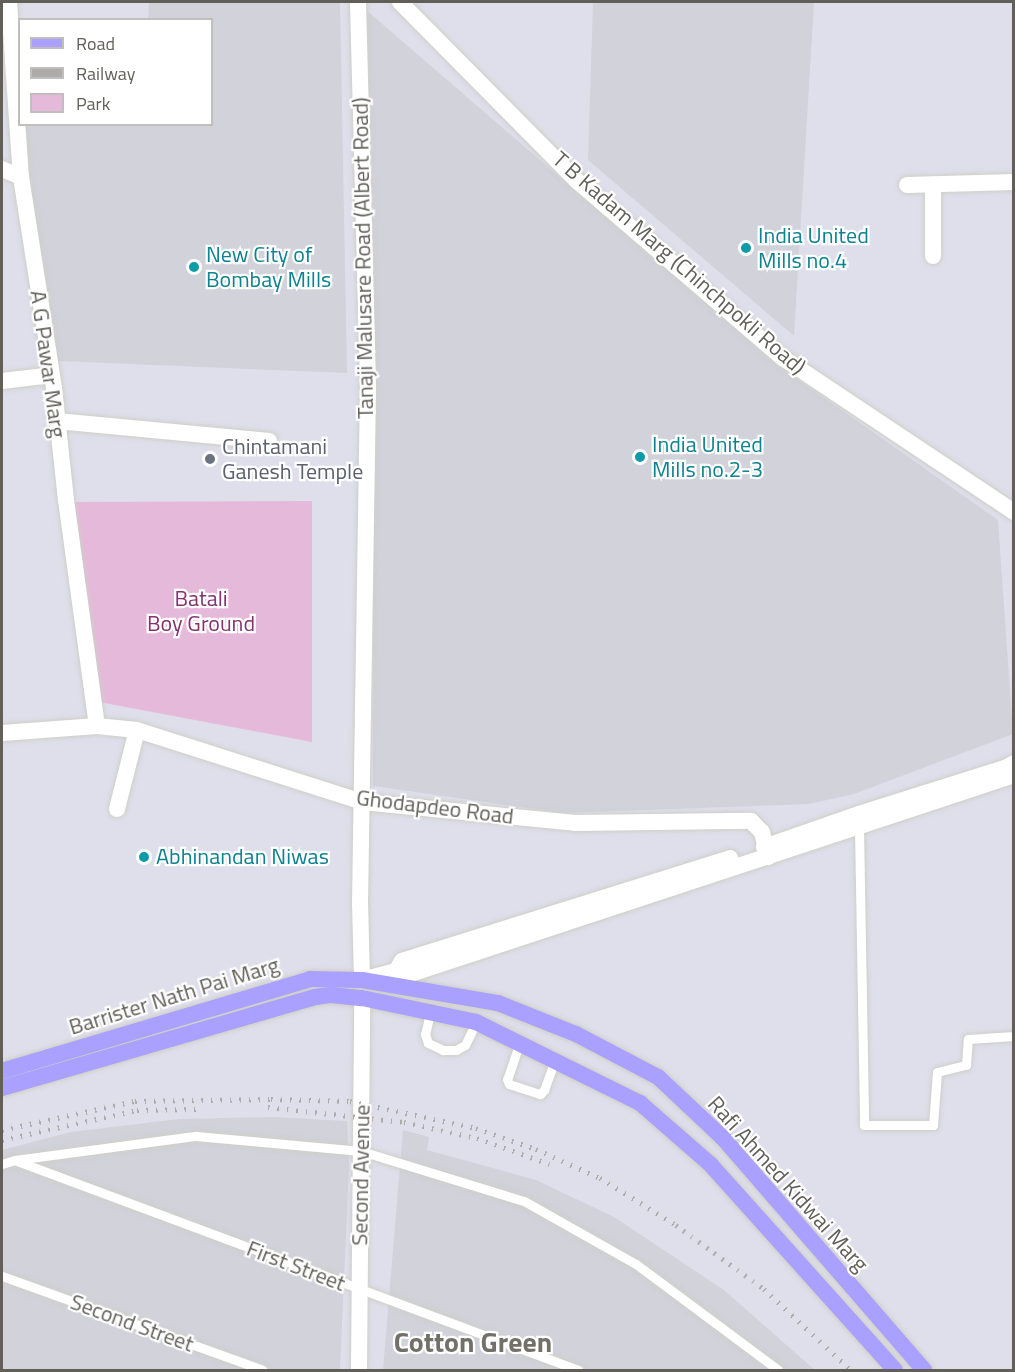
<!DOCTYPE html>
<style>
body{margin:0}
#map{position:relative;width:1015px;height:1372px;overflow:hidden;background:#dfdfec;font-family:"Titillium Web",sans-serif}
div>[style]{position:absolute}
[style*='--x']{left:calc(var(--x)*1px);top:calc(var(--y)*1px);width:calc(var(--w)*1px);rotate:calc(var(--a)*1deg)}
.industrial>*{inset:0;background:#d1d2da}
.green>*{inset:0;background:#e5b9da}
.roads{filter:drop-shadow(0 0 2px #cfcfc8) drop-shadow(0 0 2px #cfcfc8)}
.service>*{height:9px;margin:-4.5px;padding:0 4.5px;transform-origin:4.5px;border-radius:4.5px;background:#fff}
.minor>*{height:16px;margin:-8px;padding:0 8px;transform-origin:8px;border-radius:8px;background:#fff}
.tertiary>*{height:16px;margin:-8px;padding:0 8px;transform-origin:8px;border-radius:8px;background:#fff}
.secondary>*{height:16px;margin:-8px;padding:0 8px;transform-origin:8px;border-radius:8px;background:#fff}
.primary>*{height:16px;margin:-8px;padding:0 8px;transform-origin:8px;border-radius:8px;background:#a9a0ff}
.rail>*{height:4.5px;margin-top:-2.25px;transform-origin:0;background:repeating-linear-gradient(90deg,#adacab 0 1.5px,transparent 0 9.5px)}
.dots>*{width:16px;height:16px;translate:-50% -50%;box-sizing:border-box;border:3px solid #fff;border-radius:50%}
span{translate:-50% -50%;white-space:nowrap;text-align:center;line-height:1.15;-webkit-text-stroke:4.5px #fff;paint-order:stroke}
.culture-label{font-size:22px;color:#0d838f}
.left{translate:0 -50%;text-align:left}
.street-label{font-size:22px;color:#615f58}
.worship-label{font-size:22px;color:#5b616d}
.park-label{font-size:22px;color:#85326d}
.district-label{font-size:28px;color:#737069;font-weight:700}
.frame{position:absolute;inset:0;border:3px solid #615f58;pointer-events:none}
.legend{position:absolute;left:18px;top:18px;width:195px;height:108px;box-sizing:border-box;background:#fff;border:2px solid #c0bfbc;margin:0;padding:8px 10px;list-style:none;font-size:18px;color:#615f58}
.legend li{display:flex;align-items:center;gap:12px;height:30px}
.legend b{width:30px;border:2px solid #c0bfbc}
</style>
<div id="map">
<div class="industrial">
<div style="clip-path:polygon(149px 2px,340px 2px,347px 373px,58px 361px,29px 174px,25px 125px,212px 124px,212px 20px,148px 19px)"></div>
<div style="clip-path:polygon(593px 2px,814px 2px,794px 336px,588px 160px)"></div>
<div style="clip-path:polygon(365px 9px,776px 364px,998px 520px,1013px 734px,854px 794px,809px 804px,562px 813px,373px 786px,373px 394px)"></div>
<div style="clip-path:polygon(273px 1117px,347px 1121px,349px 1166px,340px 1370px,2px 1370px,2px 1150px,71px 1132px,179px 1119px)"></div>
<div style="clip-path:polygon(403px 1130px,429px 1137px,427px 1150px,536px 1180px,614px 1217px,724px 1290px,815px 1370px,383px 1370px)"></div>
</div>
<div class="green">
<div style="clip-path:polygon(312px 501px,312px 742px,99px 702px,68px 502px)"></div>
</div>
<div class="roads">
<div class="service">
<div style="--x:859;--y:828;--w:297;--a:89"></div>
<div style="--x:864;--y:1125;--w:69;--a:0"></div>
<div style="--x:933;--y:1125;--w:53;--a:-85.7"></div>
<div style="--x:937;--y:1072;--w:30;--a:-14"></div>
<div style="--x:966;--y:1065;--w:26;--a:-86"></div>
<div style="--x:968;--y:1039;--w:46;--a:-3.7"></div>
<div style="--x:430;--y:1013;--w:22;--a:103"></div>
<div style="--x:425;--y:1034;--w:9;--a:72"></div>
<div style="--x:428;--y:1043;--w:17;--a:25"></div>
<div style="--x:443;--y:1050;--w:13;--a:0"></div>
<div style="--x:456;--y:1050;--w:10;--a:-29"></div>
<div style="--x:465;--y:1045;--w:25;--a:-64"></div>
<div style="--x:520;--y:1042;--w:39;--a:109"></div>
<div style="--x:507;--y:1079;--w:5;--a:68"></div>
<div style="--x:509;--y:1084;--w:33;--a:18"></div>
<div style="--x:540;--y:1094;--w:6;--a:-45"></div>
<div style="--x:544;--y:1090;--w:33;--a:-70"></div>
<div style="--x:17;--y:1161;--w:599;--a:20.43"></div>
<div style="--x:2;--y:1164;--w:14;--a:-17"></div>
<div style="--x:15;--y:1160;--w:183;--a:-7.6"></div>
<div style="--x:196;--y:1136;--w:166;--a:5.2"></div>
<div style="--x:361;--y:1151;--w:170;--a:17.1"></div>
<div style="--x:524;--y:1201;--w:129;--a:29.4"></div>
<div style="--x:636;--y:1264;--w:177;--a:36.7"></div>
<div style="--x:2;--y:1276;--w:277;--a:19.8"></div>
</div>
<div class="minor">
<div style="--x:2;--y:169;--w:21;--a:23"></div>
<div style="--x:907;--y:185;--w:107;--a:-1.6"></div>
<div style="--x:933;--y:185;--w:71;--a:90"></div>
<div style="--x:2;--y:381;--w:50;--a:-6.8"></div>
<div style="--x:57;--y:421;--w:213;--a:5.4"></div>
<div style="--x:117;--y:809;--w:81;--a:-75.8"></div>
</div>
<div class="tertiary">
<div style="--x:9;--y:2;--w:175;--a:86.1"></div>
<div style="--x:21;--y:177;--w:214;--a:81.1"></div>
<div style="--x:54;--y:388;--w:113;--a:83.9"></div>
<div style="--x:66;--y:500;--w:228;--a:82.2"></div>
<div style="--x:358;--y:2;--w:387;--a:88.5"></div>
<div style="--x:368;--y:389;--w:513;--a:90.89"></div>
<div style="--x:360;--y:902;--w:78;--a:88.5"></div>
<div style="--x:400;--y:2;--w:252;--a:45.3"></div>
<div style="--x:577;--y:181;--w:272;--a:40.7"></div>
<div style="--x:783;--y:358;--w:278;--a:33.7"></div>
<div style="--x:2;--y:733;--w:95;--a:-4.2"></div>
<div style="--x:97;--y:726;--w:40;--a:5.7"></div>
<div style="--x:137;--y:730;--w:236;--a:17.7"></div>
<div style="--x:362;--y:802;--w:214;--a:5.6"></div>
<div style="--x:575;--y:823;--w:176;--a:-0.7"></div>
<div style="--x:751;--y:821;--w:16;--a:45"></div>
<div style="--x:762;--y:832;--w:26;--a:77"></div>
<div style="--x:359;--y:1370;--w:372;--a:-89.5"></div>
</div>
<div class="secondary">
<div style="--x:764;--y:847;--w:101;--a:-19.2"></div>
<div style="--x:859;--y:814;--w:153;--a:-17.5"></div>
<div style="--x:1005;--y:768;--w:10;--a:-29"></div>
<div style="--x:396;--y:971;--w:12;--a:-59"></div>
<div style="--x:402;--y:961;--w:344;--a:-17.4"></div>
<div style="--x:362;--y:980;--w:35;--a:-15"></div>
<div style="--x:396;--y:971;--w:13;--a:18"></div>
<div style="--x:408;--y:975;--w:638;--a:-18.26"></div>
</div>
<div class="primary">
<div style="--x:2;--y:1071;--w:321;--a:-16.6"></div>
<div style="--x:310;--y:979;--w:52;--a:1.1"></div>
<div style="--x:362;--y:980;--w:138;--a:9.6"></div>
<div style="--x:498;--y:1003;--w:84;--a:21.7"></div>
<div style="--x:576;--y:1034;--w:93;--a:27.7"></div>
<div style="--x:658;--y:1077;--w:89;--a:43.2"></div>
<div style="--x:723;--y:1138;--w:307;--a:49.1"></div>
<div style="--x:2;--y:1088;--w:327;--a:-16.2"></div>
<div style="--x:316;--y:997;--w:15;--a:-8"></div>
<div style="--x:331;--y:995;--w:31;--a:6"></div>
<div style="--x:362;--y:998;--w:116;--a:11.9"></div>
<div style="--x:476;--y:1022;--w:183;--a:26.3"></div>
<div style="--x:640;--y:1103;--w:94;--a:41.1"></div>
<div style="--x:711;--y:1165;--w:275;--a:48.1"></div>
</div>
</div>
<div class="rail">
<div style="--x:268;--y:1107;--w:137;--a:6.3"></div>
<div style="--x:404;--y:1122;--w:75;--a:12.4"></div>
<div style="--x:477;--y:1138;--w:77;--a:19.9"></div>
<div style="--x:2;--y:1130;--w:136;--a:-12.3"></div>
<div style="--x:135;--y:1101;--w:136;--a:-0.8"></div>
<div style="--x:271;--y:1099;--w:79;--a:1.5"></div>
<div style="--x:350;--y:1101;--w:129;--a:12.1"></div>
<div style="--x:476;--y:1128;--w:64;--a:19.3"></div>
<div style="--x:536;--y:1149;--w:70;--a:24.4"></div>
<div style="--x:600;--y:1178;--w:89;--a:31.7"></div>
<div style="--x:676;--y:1225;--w:109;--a:36"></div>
<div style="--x:764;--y:1289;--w:119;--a:43"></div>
<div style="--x:2;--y:1140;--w:138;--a:-12.5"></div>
<div style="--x:137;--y:1110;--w:59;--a:-1"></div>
</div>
<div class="dots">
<div style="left:746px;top:248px;background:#0f9aa8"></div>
<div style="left:194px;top:267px;background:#0f9aa8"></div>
<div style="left:640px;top:457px;background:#0f9aa8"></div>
<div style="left:210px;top:459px;background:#6b7280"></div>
<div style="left:144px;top:857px;background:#0f9aa8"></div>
</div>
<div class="culture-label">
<span class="left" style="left:758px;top:248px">India United<br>Mills no.4</span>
<span class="left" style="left:206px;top:267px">New City of<br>Bombay Mills</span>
<span class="left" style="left:652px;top:457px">India United<br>Mills no.2-3</span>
<span class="left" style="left:156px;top:857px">Abhinandan Niwas</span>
</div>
<div class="street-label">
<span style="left:363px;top:258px;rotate:-91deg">Tanaji Malusare Road (Albert Road)</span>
<span style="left:679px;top:263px;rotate:41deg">T B Kadam Marg (Chinchpokli Road)</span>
<span style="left:48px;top:364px;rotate:82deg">A G Pawar Marg</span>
<span style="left:435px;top:807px;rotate:7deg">Ghodapdeo Road</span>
<span style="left:174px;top:996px;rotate:-17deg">Barrister Nath Pai Marg</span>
<span style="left:361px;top:1175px;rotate:-89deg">Second Avenue</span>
<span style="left:788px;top:1184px;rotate:48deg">Rafi Ahmed Kidwai Marg</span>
<span style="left:296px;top:1266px;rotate:21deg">First Street</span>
<span style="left:132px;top:1323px;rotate:20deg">Second Street</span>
</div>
<div class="worship-label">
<span class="left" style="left:222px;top:459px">Chintamani<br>Ganesh Temple</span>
</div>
<div class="park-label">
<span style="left:201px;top:611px">Batali<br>Boy Ground</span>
</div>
<div class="district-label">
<span style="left:473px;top:1342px">Cotton Green</span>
</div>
<div class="frame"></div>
<ul class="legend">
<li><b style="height:8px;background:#a9a0ff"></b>Road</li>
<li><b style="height:8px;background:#adacab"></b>Railway</li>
<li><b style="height:16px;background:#e5b9da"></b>Park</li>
</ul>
</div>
